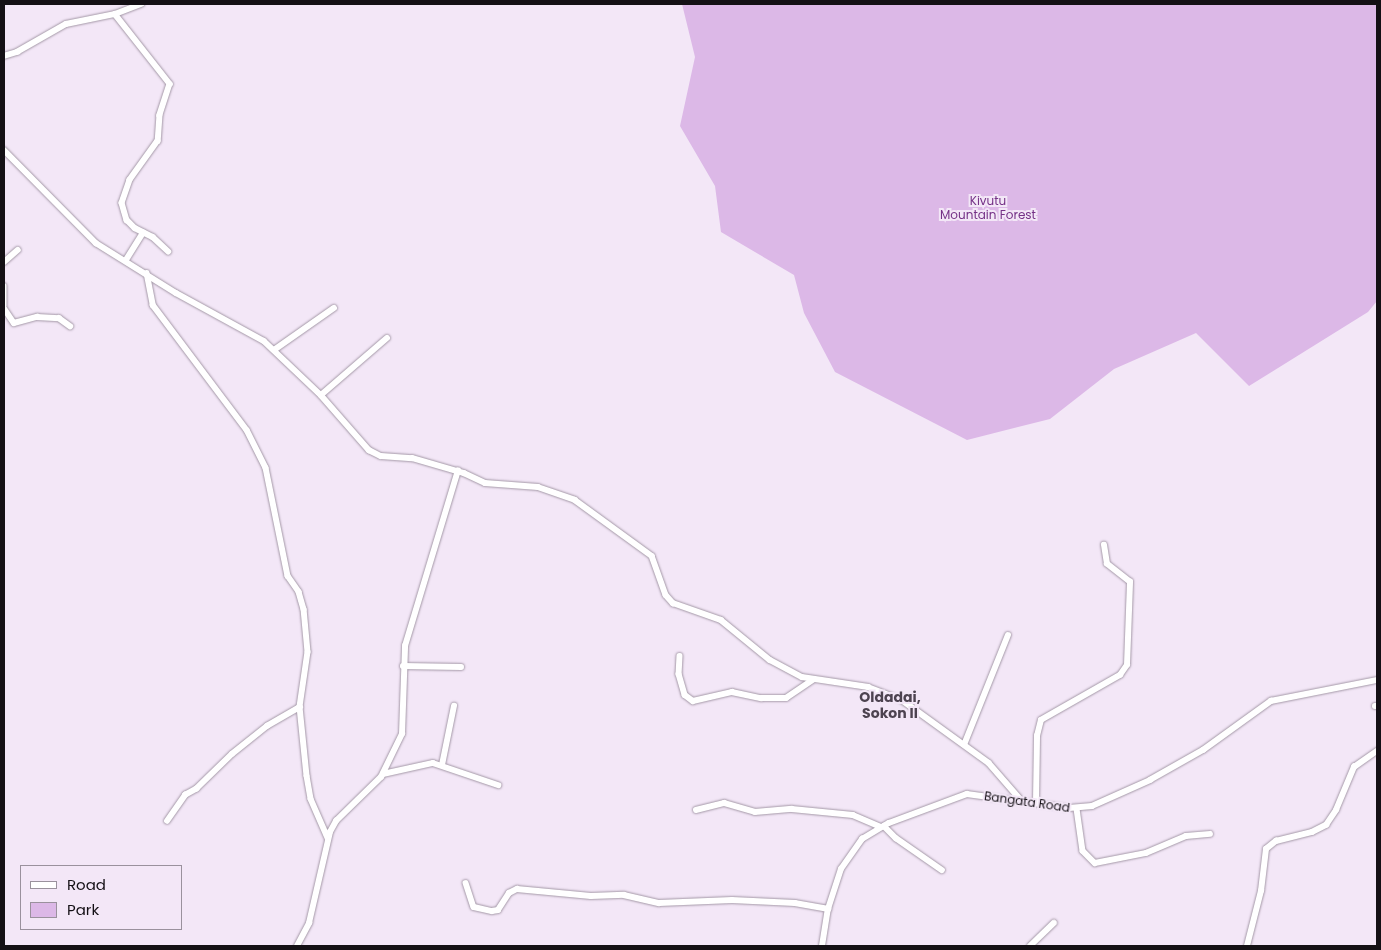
<!DOCTYPE html>
<style>
body{margin:0}
#map{position:relative;width:1381px;height:950px;overflow:hidden;background:#f3e7f7;font-family:Poppins,sans-serif}
div>[style]{position:absolute}
[style*='--x']{left:calc(var(--x)*1px);top:calc(var(--y)*1px);width:calc(var(--w)*1px);rotate:calc(var(--a)*1deg)}
.green>*{inset:0;background:#dcb8e7}
.roads{filter:drop-shadow(0 0 1px #a498a7) drop-shadow(0 0 1px #a498a7)}
.minor>*{height:5.5px;margin:-2.75px;padding:0 2.75px;transform-origin:2.75px;border-radius:2.75px;background:#fff}
span{translate:-50% -50%;white-space:nowrap;text-align:center;line-height:1.15;-webkit-text-stroke:4px #f3e7f7;paint-order:stroke}
.park-label{font-size:12px;color:#753287}
.street-label{font-size:12px;color:#141015}
.neighbourhood-label{font-size:14px;color:#4d4350;font-weight:700}
.frame{position:absolute;inset:0;border:5px solid #141015;pointer-events:none}
.legend{position:absolute;left:20px;top:865px;width:162px;height:65px;box-sizing:border-box;background:#f3e7f7;border:1px solid #9a919d;margin:0;padding:6px 9px;list-style:none;font-size:15px;color:#141015}
.legend li{display:flex;align-items:center;gap:10px;height:25px}
.legend b{width:25px;border:1px solid #9a919d}
</style>
<div id="map">
<div class="green">
<div style="clip-path:polygon(682px 4px,1377px 4px,1377px 301px,1368px 312px,1249px 386px,1196px 333px,1114px 369px,1050px 419px,967px 440px,835px 372px,804px 313px,794px 275px,721px 232px,715px 186px,680px 126px,695px 57px)"></div>
</div>
<div class="roads">
<div class="minor">
<div style="--x:115;--y:14;--w:89;--a:51.8"></div>
<div style="--x:170;--y:84;--w:33;--a:108"></div>
<div style="--x:160;--y:115;--w:26;--a:94"></div>
<div style="--x:158;--y:141;--w:48;--a:125.7"></div>
<div style="--x:130;--y:180;--w:24;--a:109"></div>
<div style="--x:122;--y:203;--w:18;--a:74"></div>
<div style="--x:127;--y:220;--w:11;--a:45"></div>
<div style="--x:135;--y:228;--w:20;--a:27"></div>
<div style="--x:153;--y:237;--w:21;--a:43"></div>
<div style="--x:4;--y:56;--w:14;--a:-17"></div>
<div style="--x:17;--y:52;--w:56;--a:-29.7"></div>
<div style="--x:66;--y:24;--w:50;--a:-11.5"></div>
<div style="--x:115;--y:14;--w:28;--a:-21"></div>
<div style="--x:4;--y:150;--w:131;--a:45.3"></div>
<div style="--x:96;--y:243;--w:94;--a:32"></div>
<div style="--x:176;--y:293;--w:100;--a:28.6"></div>
<div style="--x:264;--y:341;--w:79;--a:43.5"></div>
<div style="--x:321;--y:395;--w:73;--a:48.9"></div>
<div style="--x:369;--y:450;--w:13;--a:27"></div>
<div style="--x:381;--y:456;--w:31;--a:4"></div>
<div style="--x:412;--y:458;--w:54;--a:16.1"></div>
<div style="--x:464;--y:473;--w:23;--a:25"></div>
<div style="--x:485;--y:483;--w:53;--a:4.3"></div>
<div style="--x:538;--y:487;--w:39;--a:19"></div>
<div style="--x:575;--y:500;--w:95;--a:36"></div>
<div style="--x:652;--y:556;--w:41;--a:70.3"></div>
<div style="--x:666;--y:595;--w:11;--a:49"></div>
<div style="--x:673;--y:603;--w:51;--a:19.5"></div>
<div style="--x:721;--y:620;--w:63;--a:39.2"></div>
<div style="--x:770;--y:660;--w:36;--a:28"></div>
<div style="--x:802;--y:677;--w:67;--a:8.6"></div>
<div style="--x:868;--y:687;--w:36;--a:21"></div>
<div style="--x:902;--y:700;--w:107;--a:35.9"></div>
<div style="--x:989;--y:763;--w:49;--a:49.1"></div>
<div style="--x:126;--y:260;--w:32;--a:-58"></div>
<div style="--x:4;--y:262;--w:18;--a:-41"></div>
<div style="--x:147;--y:273;--w:33;--a:79"></div>
<div style="--x:153;--y:305;--w:156;--a:53.1"></div>
<div style="--x:247;--y:430;--w:42;--a:63.4"></div>
<div style="--x:266;--y:468;--w:110;--a:78.5"></div>
<div style="--x:288;--y:576;--w:19;--a:55"></div>
<div style="--x:299;--y:592;--w:18;--a:74"></div>
<div style="--x:304;--y:609;--w:43;--a:84.7"></div>
<div style="--x:308;--y:652;--w:56;--a:98.3"></div>
<div style="--x:300;--y:707;--w:69;--a:84.2"></div>
<div style="--x:307;--y:776;--w:23;--a:80"></div>
<div style="--x:311;--y:799;--w:43;--a:66.4"></div>
<div style="--x:4;--y:286;--w:19;--a:90"></div>
<div style="--x:4;--y:308;--w:18;--a:56"></div>
<div style="--x:14;--y:323;--w:24;--a:-15"></div>
<div style="--x:37;--y:317;--w:22;--a:3"></div>
<div style="--x:59;--y:318;--w:14;--a:36"></div>
<div style="--x:274;--y:350;--w:73;--a:-35"></div>
<div style="--x:321;--y:395;--w:87;--a:-40.8"></div>
<div style="--x:680;--y:656;--w:18;--a:93"></div>
<div style="--x:679;--y:674;--w:22;--a:74"></div>
<div style="--x:685;--y:695;--w:10;--a:37"></div>
<div style="--x:693;--y:701;--w:40;--a:-13"></div>
<div style="--x:732;--y:692;--w:30;--a:12"></div>
<div style="--x:761;--y:698;--w:25;--a:0"></div>
<div style="--x:786;--y:698;--w:32;--a:-34"></div>
<div style="--x:403;--y:666;--w:58;--a:1"></div>
<div style="--x:1375;--y:706;--w:2;--a:0"></div>
<div style="--x:964;--y:745;--w:118;--a:-68.2"></div>
<div style="--x:442;--y:765;--w:60;--a:-78.5"></div>
<div style="--x:383;--y:774;--w:51;--a:-12.4"></div>
<div style="--x:433;--y:763;--w:69;--a:18.7"></div>
<div style="--x:1036;--y:802;--w:66;--a:-89.1"></div>
<div style="--x:1037;--y:736;--w:16;--a:-76"></div>
<div style="--x:1041;--y:720;--w:91;--a:-29.7"></div>
<div style="--x:1120;--y:675;--w:12;--a:-55"></div>
<div style="--x:1127;--y:665;--w:83;--a:-87.9"></div>
<div style="--x:1130;--y:582;--w:29;--a:-142"></div>
<div style="--x:1107;--y:564;--w:19;--a:-99"></div>
<div style="--x:1077;--y:809;--w:42;--a:81.9"></div>
<div style="--x:1083;--y:851;--w:17;--a:45"></div>
<div style="--x:1095;--y:863;--w:52;--a:-11.1"></div>
<div style="--x:1146;--y:853;--w:43;--a:-23"></div>
<div style="--x:1186;--y:836;--w:24;--a:-5"></div>
<div style="--x:696;--y:810;--w:29;--a:-14"></div>
<div style="--x:724;--y:803;--w:32;--a:16"></div>
<div style="--x:755;--y:812;--w:37;--a:-5"></div>
<div style="--x:792;--y:809;--w:61;--a:5.6"></div>
<div style="--x:853;--y:815;--w:30;--a:23"></div>
<div style="--x:167;--y:821;--w:32;--a:-55"></div>
<div style="--x:185;--y:795;--w:13;--a:-29"></div>
<div style="--x:196;--y:789;--w:50;--a:-44.2"></div>
<div style="--x:232;--y:754;--w:45;--a:-38.7"></div>
<div style="--x:267;--y:726;--w:38;--a:-30"></div>
<div style="--x:884;--y:826;--w:17;--a:45"></div>
<div style="--x:896;--y:838;--w:56;--a:34.8"></div>
<div style="--x:466;--y:883;--w:25;--a:72"></div>
<div style="--x:474;--y:907;--w:18;--a:13"></div>
<div style="--x:492;--y:911;--w:6;--a:-9"></div>
<div style="--x:498;--y:910;--w:20;--a:-57"></div>
<div style="--x:509;--y:893;--w:9;--a:-27"></div>
<div style="--x:517;--y:889;--w:74;--a:5.4"></div>
<div style="--x:591;--y:896;--w:33;--a:-2"></div>
<div style="--x:624;--y:895;--w:36;--a:13"></div>
<div style="--x:659;--y:903;--w:73;--a:-2.4"></div>
<div style="--x:732;--y:900;--w:63;--a:2.7"></div>
<div style="--x:795;--y:903;--w:34;--a:10"></div>
<div style="--x:297;--y:946;--w:26;--a:-62"></div>
<div style="--x:309;--y:923;--w:93;--a:-77"></div>
<div style="--x:330;--y:832;--w:13;--a:-61"></div>
<div style="--x:336;--y:821;--w:63;--a:-44.4"></div>
<div style="--x:381;--y:777;--w:48;--a:-64"></div>
<div style="--x:402;--y:734;--w:88;--a:-88"></div>
<div style="--x:405;--y:646;--w:183;--a:-73.2"></div>
<div style="--x:822;--y:946;--w:37;--a:-81"></div>
<div style="--x:828;--y:909;--w:42;--a:-72"></div>
<div style="--x:841;--y:869;--w:37;--a:-55"></div>
<div style="--x:862;--y:839;--w:31;--a:-31"></div>
<div style="--x:889;--y:823;--w:83;--a:-20.4"></div>
<div style="--x:967;--y:794;--w:103;--a:7.8"></div>
<div style="--x:1069;--y:808;--w:23;--a:-5"></div>
<div style="--x:1092;--y:806;--w:64;--a:-24.1"></div>
<div style="--x:1150;--y:780;--w:61;--a:-29.5"></div>
<div style="--x:1203;--y:750;--w:84;--a:-35.8"></div>
<div style="--x:1271;--y:701;--w:108;--a:-11.2"></div>
<div style="--x:1030;--y:946;--w:33;--a:-44"></div>
<div style="--x:1247;--y:946;--w:57;--a:-75.7"></div>
<div style="--x:1261;--y:891;--w:42;--a:-83.2"></div>
<div style="--x:1266;--y:849;--w:13;--a:-39"></div>
<div style="--x:1276;--y:841;--w:37;--a:-14"></div>
<div style="--x:1312;--y:832;--w:16;--a:-27"></div>
<div style="--x:1326;--y:825;--w:18;--a:-56"></div>
<div style="--x:1336;--y:810;--w:47;--a:-67.3"></div>
<div style="--x:1354;--y:767;--w:28;--a:-35"></div>
</div>
</div>
<div class="park-label">
<span style="left:988px;top:208px">Kivutu<br>Mountain Forest</span>
</div>
<div class="street-label">
<span style="left:1027px;top:802px;rotate:8deg">Bangata Road</span>
</div>
<div class="neighbourhood-label">
<span style="left:890px;top:705px">Oldadai,<br>Sokon II</span>
</div>
<div class="frame"></div>
<ul class="legend">
<li><b style="height:6px;background:#fff"></b>Road</li>
<li><b style="height:14px;background:#dcb8e7"></b>Park</li>
</ul>
</div>
